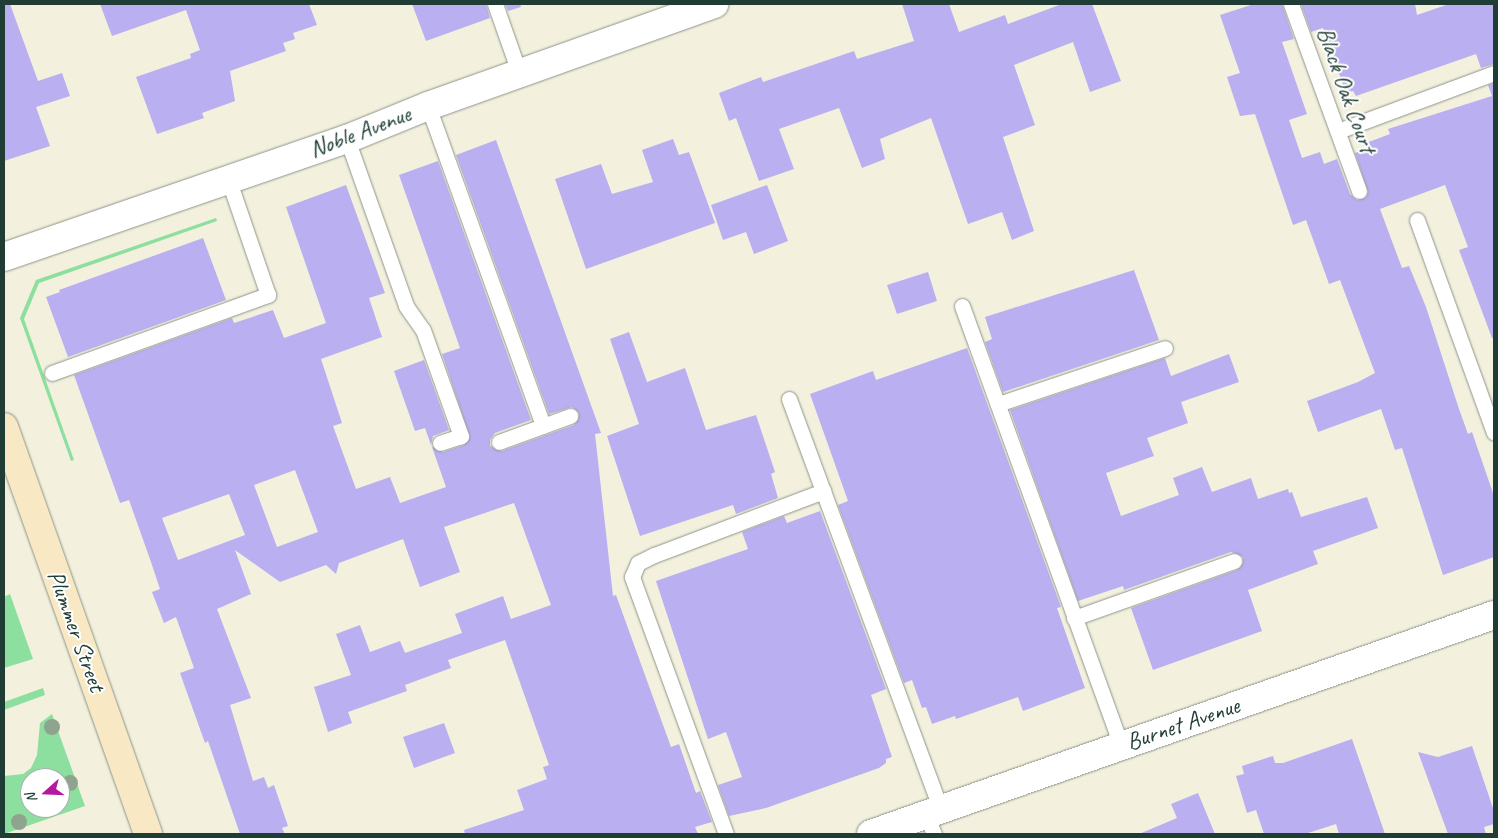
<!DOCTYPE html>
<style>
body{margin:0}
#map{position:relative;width:1498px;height:838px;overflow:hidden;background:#f4f0de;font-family:Caveat,sans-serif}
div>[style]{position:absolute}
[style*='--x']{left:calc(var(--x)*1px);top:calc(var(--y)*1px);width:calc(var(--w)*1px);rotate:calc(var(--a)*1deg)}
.green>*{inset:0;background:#8ddf9f}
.building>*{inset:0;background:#baaff0}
.roads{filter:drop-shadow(0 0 1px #8a9689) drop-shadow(0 0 1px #8a9689)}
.service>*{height:15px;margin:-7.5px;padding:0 7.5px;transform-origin:7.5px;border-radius:7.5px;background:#fff}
.minor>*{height:28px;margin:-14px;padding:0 14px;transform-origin:14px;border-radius:14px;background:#fff}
.tertiary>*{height:28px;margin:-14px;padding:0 14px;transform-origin:14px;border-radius:14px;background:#fff}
.secondary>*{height:28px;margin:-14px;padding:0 14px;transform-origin:14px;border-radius:14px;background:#f8e8c3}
.trees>*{width:16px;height:16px;margin:-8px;border-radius:50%;background:#8ea48f}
span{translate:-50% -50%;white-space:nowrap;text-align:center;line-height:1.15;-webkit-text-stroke:4px #fff;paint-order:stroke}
.street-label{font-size:24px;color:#1f3d34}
.frame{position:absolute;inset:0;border:5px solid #1f3d34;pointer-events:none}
.north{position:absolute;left:20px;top:768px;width:50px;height:50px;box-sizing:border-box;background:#fff;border:1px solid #a5b1ae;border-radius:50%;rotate:250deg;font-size:14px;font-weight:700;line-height:20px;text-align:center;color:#1f3d34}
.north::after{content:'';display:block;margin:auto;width:18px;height:22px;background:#b5179e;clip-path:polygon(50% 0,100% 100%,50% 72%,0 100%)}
</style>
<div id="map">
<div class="green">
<div style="clip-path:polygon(216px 218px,217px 221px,39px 283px,24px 319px,74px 460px,71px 461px,20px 318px,36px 280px)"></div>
<div style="clip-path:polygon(10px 594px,33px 659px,4px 668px,4px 597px)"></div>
<div style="clip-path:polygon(43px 688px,45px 695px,4px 710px,4px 702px)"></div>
<div style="clip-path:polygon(evenodd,52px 714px,85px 806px,4px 834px,4px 776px,23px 774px,31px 768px,37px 755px,40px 723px,52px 714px,30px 778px,60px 778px,60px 808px,30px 808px,30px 778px)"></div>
</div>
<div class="building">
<div style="clip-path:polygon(4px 4px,10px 4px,38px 81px,62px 73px,70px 96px,36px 107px,50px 146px,4px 161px)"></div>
<div style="clip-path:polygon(100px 4px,309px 4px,317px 25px,293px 33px,295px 39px,283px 43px,286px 51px,230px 71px,235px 101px,202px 113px,204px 118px,157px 134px,136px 77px,191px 58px,190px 54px,200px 50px,186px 10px,112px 36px)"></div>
<div style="clip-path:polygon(412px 4px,486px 4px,490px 18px,426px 41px)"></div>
<div style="clip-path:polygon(505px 4px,520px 4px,521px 7px,508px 11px)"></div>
<div style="clip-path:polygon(902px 4px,949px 4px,959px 32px,1005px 15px,1008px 24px,1062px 4px,1092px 4px,1121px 81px,1090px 92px,1073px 42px,1014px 65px,1035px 125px,1003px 137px,1034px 231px,1012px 240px,1002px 212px,968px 224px,931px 118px,880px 139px,885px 159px,862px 168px,839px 108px,779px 129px,794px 169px,759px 181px,736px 118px,729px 121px,719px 93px,761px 77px,763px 82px,854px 51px,857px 59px,914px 41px)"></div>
<div style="clip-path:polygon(1254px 4px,1282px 4px,1294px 39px,1282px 42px,1307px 114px,1289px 120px,1302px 158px,1320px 152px,1324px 164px,1337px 159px,1350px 194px,1357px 200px,1366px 197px,1368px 192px,1355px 153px,1368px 148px,1366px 143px,1390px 134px,1388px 129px,1492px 96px,1488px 85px,1494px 83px,1494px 338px,1492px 338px,1459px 250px,1468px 247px,1445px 185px,1380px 209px,1402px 268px,1409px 266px,1426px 307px,1459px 409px,1468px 434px,1472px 432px,1494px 496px,1494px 557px,1443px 575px,1402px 448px,1395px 450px,1381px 409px,1318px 432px,1307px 401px,1358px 382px,1375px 373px,1340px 280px,1329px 284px,1306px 220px,1293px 225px,1255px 114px,1240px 116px,1227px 77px,1240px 73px,1220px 15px)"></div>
<div style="clip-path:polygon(1301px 4px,1415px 4px,1417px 15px,1449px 4px,1494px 4px,1494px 64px,1481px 68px,1476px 54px,1356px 96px,1353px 91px,1346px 93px,1323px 28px,1311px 32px)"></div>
<div style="clip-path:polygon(673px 139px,679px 155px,689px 152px,715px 223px,586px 269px,555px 179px,601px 164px,612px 194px,653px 182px,642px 150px)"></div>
<div style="clip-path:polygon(evenodd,496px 140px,601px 433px,595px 434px,613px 596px,616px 595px,671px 747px,679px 744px,696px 793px,700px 791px,712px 822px,695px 827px,698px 834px,465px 834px,464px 830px,524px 810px,517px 790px,547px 779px,543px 767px,549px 765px,505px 640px,448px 660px,451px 668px,405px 685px,407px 691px,348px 712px,352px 723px,328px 732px,314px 687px,351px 675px,336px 634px,360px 625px,370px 652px,400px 641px,405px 653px,462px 633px,455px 614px,503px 596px,511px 619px,551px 605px,514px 503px,444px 527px,460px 572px,420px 587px,403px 539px,339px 563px,336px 574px,326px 565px,280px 582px,235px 550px,251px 594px,217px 609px,251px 698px,230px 705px,253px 781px,264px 777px,268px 788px,274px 785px,288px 826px,282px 828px,285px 834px,240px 834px,208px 741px,205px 743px,180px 673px,194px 668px,176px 617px,164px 623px,152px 592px,160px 589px,151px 562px,129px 500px,120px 503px,74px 375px,232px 318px,234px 323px,273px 310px,284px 338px,326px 323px,286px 207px,346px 185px,385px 293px,369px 298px,382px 337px,321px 359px,342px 423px,333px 426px,356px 489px,390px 477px,400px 503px,446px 487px,432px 447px,443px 452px,464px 445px,470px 437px,442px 354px,460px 348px,399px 175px,438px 161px,531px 420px,495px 433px,490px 440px,490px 446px,502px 451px,574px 425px,579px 413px,572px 407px,549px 414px,456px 155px,496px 140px,295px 470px,318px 532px,277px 547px,254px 485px,295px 470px,496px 140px,229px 494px,245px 535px,178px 560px,162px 518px,229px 494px)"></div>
<div style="clip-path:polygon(767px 185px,788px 241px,754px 254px,746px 232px,723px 240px,711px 205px)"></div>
<div style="clip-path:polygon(203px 238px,226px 300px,68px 357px,46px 297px,60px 292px,59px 290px)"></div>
<div style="clip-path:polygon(1134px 270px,1159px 340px,1003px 392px,985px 342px,992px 339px,985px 317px)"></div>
<div style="clip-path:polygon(928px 272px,937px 301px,897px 314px,887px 285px)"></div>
<div style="clip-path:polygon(629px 332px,647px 382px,685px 368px,706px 430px,756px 415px,775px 472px,771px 474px,778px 498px,736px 514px,733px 505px,640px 536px,607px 436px,639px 424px,610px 339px)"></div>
<div style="clip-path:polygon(967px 348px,1061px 607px,1057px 608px,1085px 688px,1023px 711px,1018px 697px,956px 719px,955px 716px,932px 724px,926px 707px,922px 708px,912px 680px,904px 683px,838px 505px,848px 501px,810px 394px,873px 371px,876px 380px)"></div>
<div style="clip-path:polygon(1229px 354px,1239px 382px,1181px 402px,1188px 423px,1147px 438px,1154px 456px,1106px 473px,1121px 516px,1179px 495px,1173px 478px,1202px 467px,1212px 492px,1251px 478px,1258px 499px,1288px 489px,1289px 493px,1292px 492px,1301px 517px,1367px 497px,1378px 528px,1313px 551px,1318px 564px,1248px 590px,1262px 631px,1153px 670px,1131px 608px,1237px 570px,1243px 563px,1243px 557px,1231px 552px,1124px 590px,1123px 586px,1078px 601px,1010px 410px,1165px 358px,1171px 376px)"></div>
<div style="clip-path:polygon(424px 360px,449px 430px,433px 436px,431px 445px,425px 428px,415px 431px,394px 371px)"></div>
<div style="clip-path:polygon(820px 511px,886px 689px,871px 695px,892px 757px,886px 759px,886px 763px,879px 768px,766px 808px,729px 816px,718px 785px,742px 777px,726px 732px,708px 739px,656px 581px,748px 549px,742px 532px,784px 516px,787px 523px)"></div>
<div style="clip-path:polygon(444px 723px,455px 753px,414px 768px,403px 737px)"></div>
<div style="clip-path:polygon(1352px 739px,1385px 834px,1339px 834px,1336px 824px,1305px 834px,1264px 834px,1256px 810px,1247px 813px,1236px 776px,1244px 774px,1242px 766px,1273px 756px,1275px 763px,1283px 763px)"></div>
<div style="clip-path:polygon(1472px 746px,1494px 811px,1494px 824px,1484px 827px,1486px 834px,1448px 834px,1418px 752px,1438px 757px)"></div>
<div style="clip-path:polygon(1198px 793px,1215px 834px,1139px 834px,1177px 818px,1171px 804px)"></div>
</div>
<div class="roads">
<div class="service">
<div style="--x:495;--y:4;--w:75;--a:70.6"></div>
<div style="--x:1291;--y:4;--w:199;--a:70"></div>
<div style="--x:428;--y:106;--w:340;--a:70.2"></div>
<div style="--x:1338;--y:131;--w:166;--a:-20.4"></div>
<div style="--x:347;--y:139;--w:177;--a:70.5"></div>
<div style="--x:406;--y:306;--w:29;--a:55"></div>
<div style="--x:423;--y:330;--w:113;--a:70.3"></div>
<div style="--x:461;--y:436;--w:22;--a:162"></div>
<div style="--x:1417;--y:220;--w:226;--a:70.1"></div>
<div style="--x:962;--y:306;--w:468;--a:70.1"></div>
<div style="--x:52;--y:373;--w:230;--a:-19.9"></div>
<div style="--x:268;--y:295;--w:120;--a:-108.9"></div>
<div style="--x:789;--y:399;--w:438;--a:69.7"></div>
<div style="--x:998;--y:404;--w:176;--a:-18.5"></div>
<div style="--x:499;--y:442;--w:76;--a:-20.1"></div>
<div style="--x:1074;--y:618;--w:170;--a:-19.6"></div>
<div style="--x:926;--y:815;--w:21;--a:67"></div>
<div style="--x:726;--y:834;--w:274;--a:-110.1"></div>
<div style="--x:632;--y:577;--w:15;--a:-67"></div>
<div style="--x:638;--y:563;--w:18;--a:-27"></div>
<div style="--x:654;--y:555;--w:181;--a:-20.7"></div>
</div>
<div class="minor">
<div style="--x:4;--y:257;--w:363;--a:-19"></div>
<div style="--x:347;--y:139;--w:87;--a:-22.2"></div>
<div style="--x:428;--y:106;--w:304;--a:-19.6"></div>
</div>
<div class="tertiary">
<div style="--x:871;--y:834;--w:660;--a:-19.37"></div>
</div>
<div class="secondary">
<div style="--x:4;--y:427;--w:432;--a:70.5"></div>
</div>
</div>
<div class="trees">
<div style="left:52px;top:727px"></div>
<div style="left:70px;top:783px"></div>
<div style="left:19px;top:822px"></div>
</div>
<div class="street-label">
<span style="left:1346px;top:90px;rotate:70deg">Black Oak Court</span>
<span style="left:360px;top:132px;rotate:-21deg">Noble Avenue</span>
<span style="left:76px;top:631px;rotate:70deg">Plummer Street</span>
<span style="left:1183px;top:724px;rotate:-19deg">Burnet Avenue</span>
</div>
<div class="frame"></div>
<div class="north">N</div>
</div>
